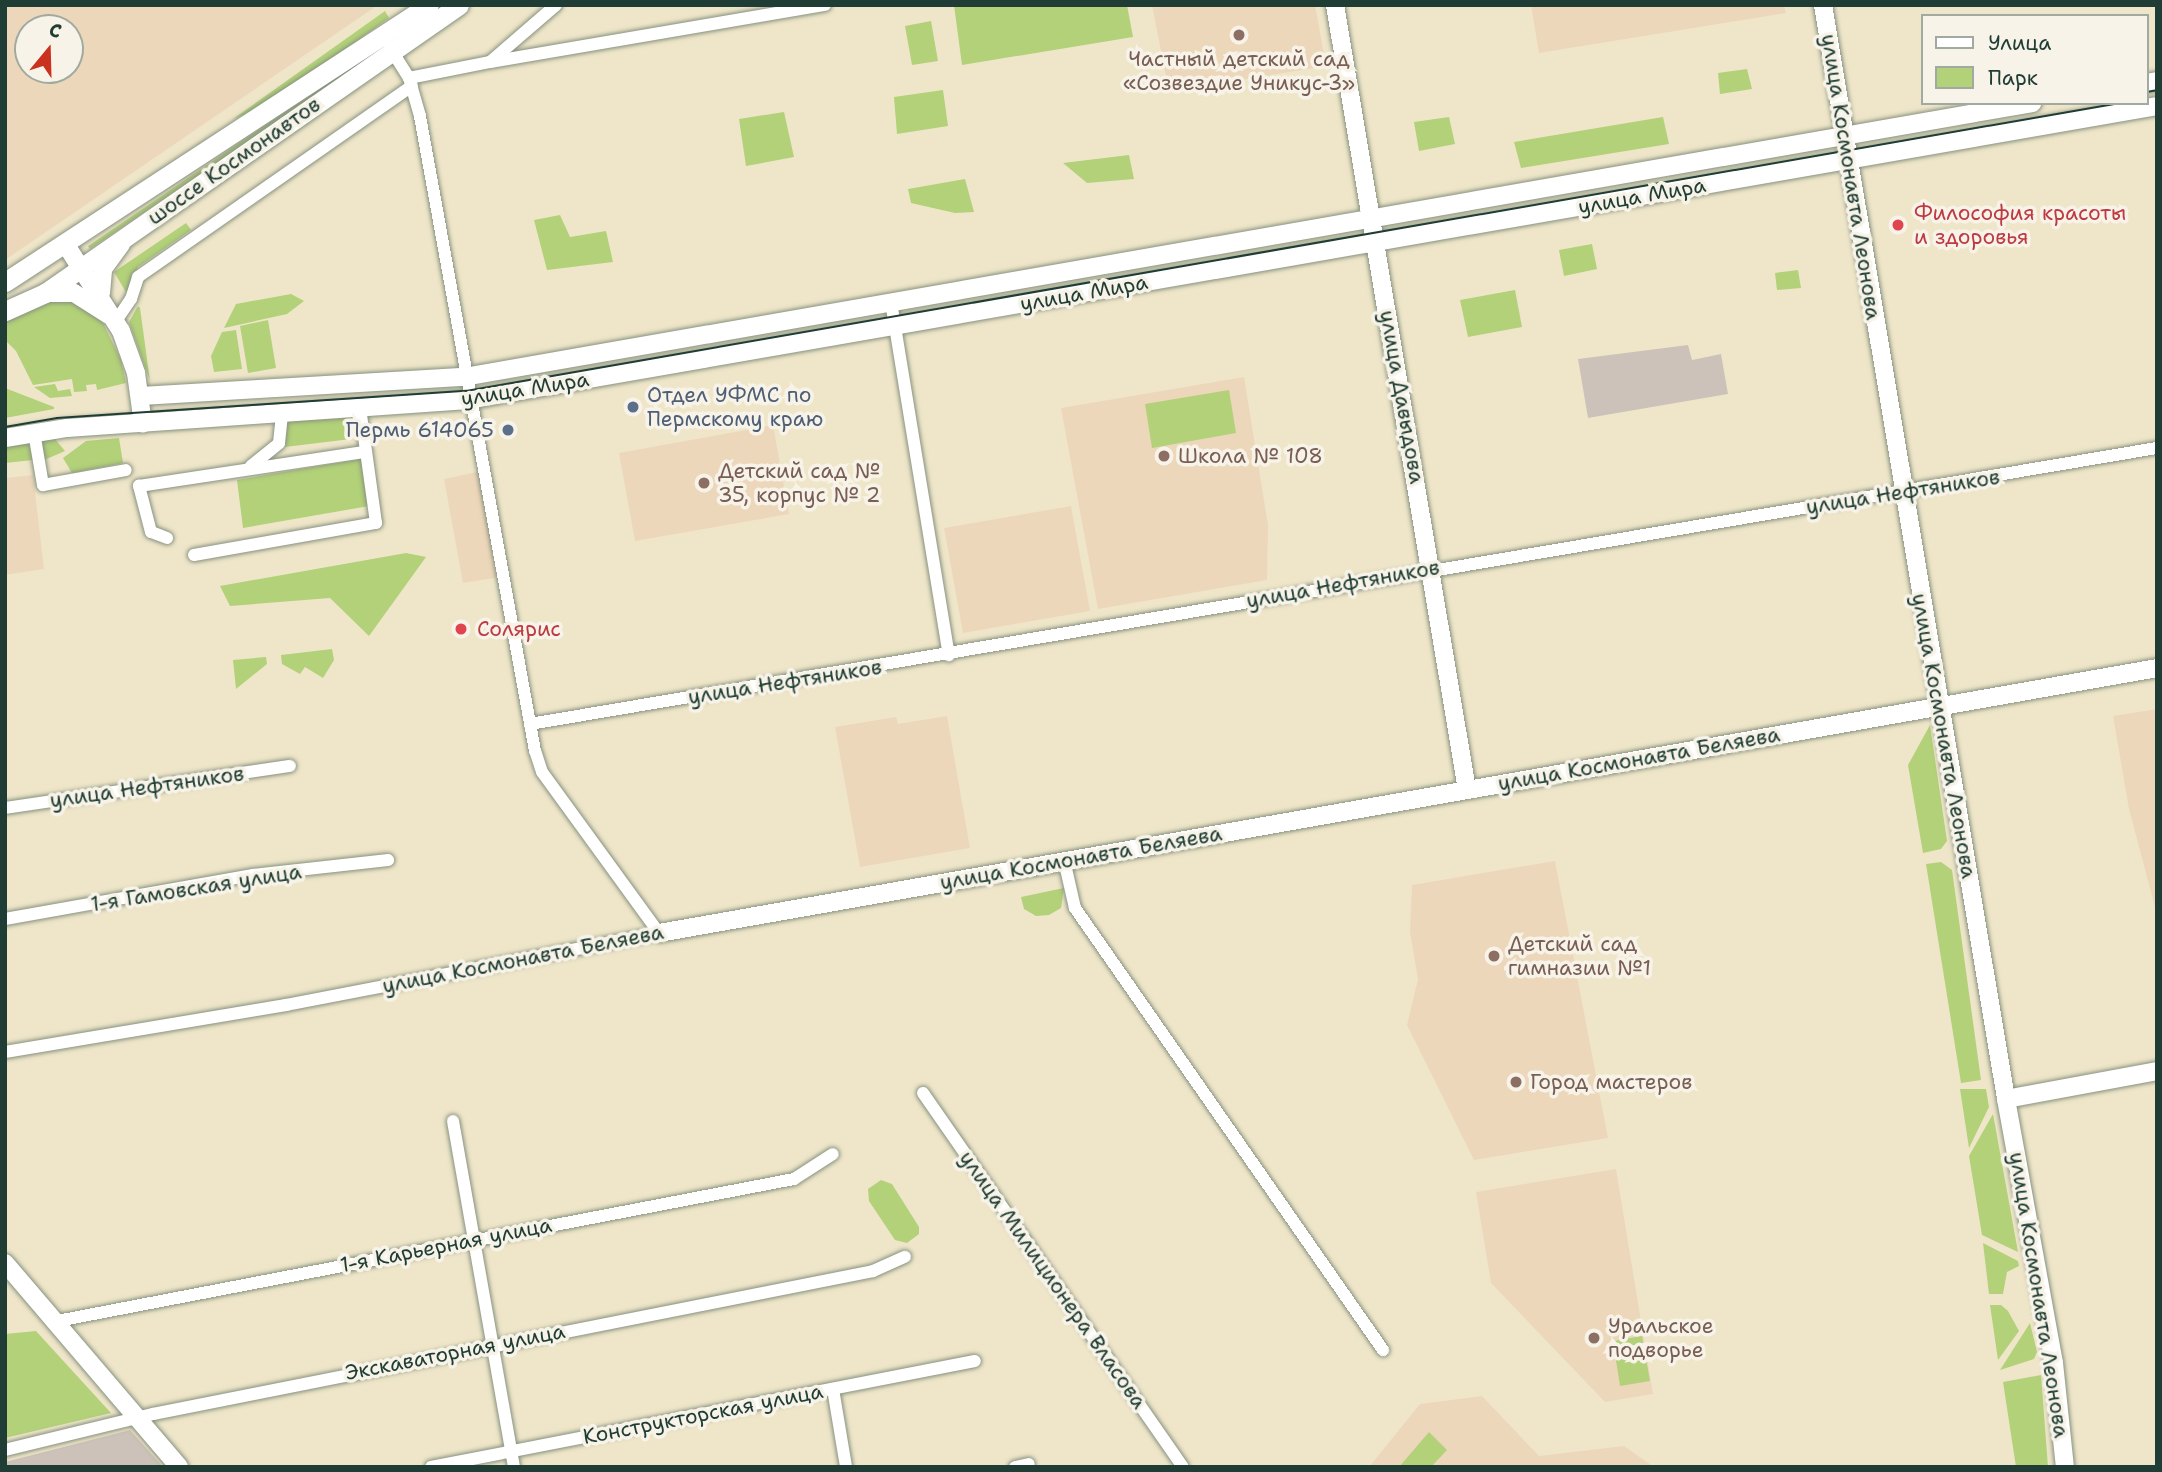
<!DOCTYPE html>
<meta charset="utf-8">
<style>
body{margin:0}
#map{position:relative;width:2162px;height:1472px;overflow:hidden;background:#efe6ca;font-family:"Shantell Sans",sans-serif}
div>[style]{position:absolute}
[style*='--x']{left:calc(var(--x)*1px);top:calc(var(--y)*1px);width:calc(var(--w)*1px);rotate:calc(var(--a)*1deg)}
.built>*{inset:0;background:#edd7bb}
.industrial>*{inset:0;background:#ccc2b9}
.green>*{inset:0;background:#b2d179}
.roads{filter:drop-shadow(0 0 2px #87927f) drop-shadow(0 0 2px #87927f)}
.street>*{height:12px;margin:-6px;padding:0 6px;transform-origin:6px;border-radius:6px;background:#fff}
.secondary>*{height:18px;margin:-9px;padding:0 9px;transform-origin:9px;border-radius:9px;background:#fff}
.primary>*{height:19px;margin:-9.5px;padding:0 9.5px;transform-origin:9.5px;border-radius:9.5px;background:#fff}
.tram>*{height:2px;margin:-1px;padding:0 1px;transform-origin:1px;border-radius:1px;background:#1f3d34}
.dots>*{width:19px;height:19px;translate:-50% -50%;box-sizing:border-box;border:4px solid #f7f3e8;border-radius:50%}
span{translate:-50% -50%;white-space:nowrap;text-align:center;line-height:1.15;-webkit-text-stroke:7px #f7f3e8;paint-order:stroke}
.education-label{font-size:21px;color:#785e54}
.left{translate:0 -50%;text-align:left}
.street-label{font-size:21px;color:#1f3d34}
.health-label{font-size:21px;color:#be3a42}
.service-label{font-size:21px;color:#4e5e75}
.right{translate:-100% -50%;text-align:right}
.frame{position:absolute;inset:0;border:7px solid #1f3d34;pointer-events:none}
.legend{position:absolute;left:1921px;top:14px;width:228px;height:91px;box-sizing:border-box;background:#f7f3e8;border:2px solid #a1aaa0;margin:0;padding:9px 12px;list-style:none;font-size:21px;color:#1f3d34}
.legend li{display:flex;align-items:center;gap:14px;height:35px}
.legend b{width:35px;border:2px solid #a1aaa0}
.north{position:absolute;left:14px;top:14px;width:70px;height:70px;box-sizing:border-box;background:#f7f3e8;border:2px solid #a1aaa0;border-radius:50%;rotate:19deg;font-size:19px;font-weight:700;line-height:28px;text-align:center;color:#1f3d34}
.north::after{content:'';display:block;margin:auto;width:24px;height:32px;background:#c8321e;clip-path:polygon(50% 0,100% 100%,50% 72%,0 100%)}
</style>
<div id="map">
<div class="built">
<div style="clip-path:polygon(evenodd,5px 5px,378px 5px,5px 260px,5px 5px,28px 28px,70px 28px,70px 70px,28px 70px,28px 28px)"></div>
<div style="clip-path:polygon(1152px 5px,1315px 5px,1326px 66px,1169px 92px)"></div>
<div style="clip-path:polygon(1531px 5px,1784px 5px,1786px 13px,1539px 53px)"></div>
<div style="clip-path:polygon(1244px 377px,1268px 525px,1267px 580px,1098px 609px,1061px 408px)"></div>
<div style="clip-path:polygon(773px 425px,789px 514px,635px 541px,619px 453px)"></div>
<div style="clip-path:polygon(482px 471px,500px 577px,463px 583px,444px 479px)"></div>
<div style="clip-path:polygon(33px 475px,44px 569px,5px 575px,5px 478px)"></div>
<div style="clip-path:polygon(1071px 506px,1090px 611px,963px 633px,944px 528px)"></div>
<div style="clip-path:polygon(2157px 709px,2157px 915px,2129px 809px,2113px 716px)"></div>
<div style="clip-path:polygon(947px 716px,970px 848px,860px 867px,835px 727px,896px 717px,898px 724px)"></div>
<div style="clip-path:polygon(1555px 861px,1608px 1138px,1474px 1160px,1407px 1025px,1418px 979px,1410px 932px,1412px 885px)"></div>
<div style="clip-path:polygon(1616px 1169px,1653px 1394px,1605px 1402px,1491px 1283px,1476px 1192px)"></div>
<div style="clip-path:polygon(1482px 1396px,1539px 1456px,1624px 1446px,1654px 1467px,1369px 1467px,1420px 1404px)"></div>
</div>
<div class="industrial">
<div style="clip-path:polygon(1688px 345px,1692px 360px,1721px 354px,1728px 394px,1588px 418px,1578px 359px)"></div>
<div style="clip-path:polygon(130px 1430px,163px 1467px,5px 1467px,5px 1462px)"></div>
</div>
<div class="green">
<div style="clip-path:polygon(954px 5px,1127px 5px,1133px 37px,962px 65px)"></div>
<div style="clip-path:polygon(385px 11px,389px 18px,262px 108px,233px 119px)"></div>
<div style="clip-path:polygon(931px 21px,938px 61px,912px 65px,905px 26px)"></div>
<div style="clip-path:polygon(375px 51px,377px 54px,90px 249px,88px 246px)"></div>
<div style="clip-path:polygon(1747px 69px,1752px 89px,1720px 94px,1718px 73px)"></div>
<div style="clip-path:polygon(943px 90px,948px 126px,897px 134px,894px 97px)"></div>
<div style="clip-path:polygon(784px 112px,794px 157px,746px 166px,739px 119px)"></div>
<div style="clip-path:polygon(1449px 117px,1455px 144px,1419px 151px,1414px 122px)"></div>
<div style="clip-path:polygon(1663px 117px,1669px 144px,1521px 168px,1514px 142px)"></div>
<div style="clip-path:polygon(1129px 155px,1134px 179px,1087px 183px,1063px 163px)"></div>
<div style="clip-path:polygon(965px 179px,974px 212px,955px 213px,911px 203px,908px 189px)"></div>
<div style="clip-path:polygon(560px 215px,570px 237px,606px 231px,613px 262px,547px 270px,534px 220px)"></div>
<div style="clip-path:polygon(186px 223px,191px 230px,138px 267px,130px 292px,126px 292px,114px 272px)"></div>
<div style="clip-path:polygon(1592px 244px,1597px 269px,1564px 276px,1559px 250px)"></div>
<div style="clip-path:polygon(1798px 270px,1801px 288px,1777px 290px,1775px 273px)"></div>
<div style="clip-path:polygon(1515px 290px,1522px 327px,1468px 337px,1460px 300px)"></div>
<div style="clip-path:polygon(291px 294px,304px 301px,287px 314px,224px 328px,236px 304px)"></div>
<div style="clip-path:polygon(63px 297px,97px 314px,103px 323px,121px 360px,126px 383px,97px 390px,96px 384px,86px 385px,87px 391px,74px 392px,72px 379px,33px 385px,16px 351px,5px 340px,5px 322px,45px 300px)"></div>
<div style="clip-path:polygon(138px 306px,140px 308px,150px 381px,129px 322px)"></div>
<div style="clip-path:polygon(268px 320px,276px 368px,248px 373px,240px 326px)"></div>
<div style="clip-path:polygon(236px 330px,242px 369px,214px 372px,211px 356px,222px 332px)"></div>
<div style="clip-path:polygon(55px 384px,58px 391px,70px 389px,72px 396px,50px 398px,34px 387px)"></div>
<div style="clip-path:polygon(5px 388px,54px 407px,54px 409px,5px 418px)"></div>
<div style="clip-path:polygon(1229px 390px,1236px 433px,1152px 448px,1145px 404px)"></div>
<div style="clip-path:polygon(357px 416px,351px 439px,285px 447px,287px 421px)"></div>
<div style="clip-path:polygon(119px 438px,123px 463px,72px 473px,63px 458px,86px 441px)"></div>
<div style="clip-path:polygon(55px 439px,65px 451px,42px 461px,41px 440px)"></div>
<div style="clip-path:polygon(28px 441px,33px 460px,5px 463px,5px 445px)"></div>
<div style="clip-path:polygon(361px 459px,369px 506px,243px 528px,237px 480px)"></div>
<div style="clip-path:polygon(406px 553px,426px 557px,369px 636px,330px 598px,230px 606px,220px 586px)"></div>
<div style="clip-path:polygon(332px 649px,334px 660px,323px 678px,305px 667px,300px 674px,282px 664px,281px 655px)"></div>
<div style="clip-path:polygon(266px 657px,267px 664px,236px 689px,233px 660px)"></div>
<div style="clip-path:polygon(1930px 725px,1947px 841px,1941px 849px,1923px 853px,1908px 765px)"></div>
<div style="clip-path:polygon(1941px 862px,1952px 870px,1981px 1080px,1961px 1083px,1926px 864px)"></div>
<div style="clip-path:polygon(1064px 888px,1061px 908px,1049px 915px,1036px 916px,1024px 909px,1021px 897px)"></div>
<div style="clip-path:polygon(1960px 1089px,1986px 1089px,1989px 1107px,1969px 1148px)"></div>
<div style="clip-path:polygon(1993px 1114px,2018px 1252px,1982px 1235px,1969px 1156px)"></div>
<div style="clip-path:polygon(881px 1180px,892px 1184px,919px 1227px,919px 1234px,907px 1243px,895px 1240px,869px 1201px,868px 1189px)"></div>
<div style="clip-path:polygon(1983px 1243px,2018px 1261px,2019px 1266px,2007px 1272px,2003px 1294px,1989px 1294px)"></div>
<div style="clip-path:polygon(1990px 1305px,2001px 1305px,2008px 1311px,2019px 1331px,1998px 1360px)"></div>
<div style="clip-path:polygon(2030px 1323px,2037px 1352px,2034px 1359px,2000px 1370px)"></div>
<div style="clip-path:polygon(36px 1331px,111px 1413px,5px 1438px,5px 1334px)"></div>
<div style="clip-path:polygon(1642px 1336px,1650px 1381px,1620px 1386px,1613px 1341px)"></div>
<div style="clip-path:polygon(2041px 1375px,2048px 1467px,2016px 1467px,2003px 1382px)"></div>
<div style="clip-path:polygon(1429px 1432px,1447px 1450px,1431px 1467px,1399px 1467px)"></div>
</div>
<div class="roads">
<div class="street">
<div style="--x:490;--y:62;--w:340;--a:-9.7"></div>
<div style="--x:409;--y:78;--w:83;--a:-11.2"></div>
<div style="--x:490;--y:62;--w:87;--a:-40.8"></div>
<div style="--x:891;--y:302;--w:358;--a:80.7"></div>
<div style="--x:116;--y:321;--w:27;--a:-56"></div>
<div style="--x:131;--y:299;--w:23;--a:-72"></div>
<div style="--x:138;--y:277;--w:334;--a:-34.9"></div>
<div style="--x:34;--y:432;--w:54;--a:80.4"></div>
<div style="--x:43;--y:485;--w:84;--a:-10.2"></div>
<div style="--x:251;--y:466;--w:36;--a:-39"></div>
<div style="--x:279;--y:443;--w:29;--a:-84"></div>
<div style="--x:167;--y:538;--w:17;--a:-159"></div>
<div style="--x:151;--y:532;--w:48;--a:-104.6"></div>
<div style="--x:139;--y:486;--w:229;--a:-8.6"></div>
<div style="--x:194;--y:555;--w:185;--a:-10"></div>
<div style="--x:376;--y:523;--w:116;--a:-97.9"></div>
<div style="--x:530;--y:724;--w:1650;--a:-9.63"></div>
<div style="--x:5;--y:808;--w:288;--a:-8.4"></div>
<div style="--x:1064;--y:860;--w:49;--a:77.1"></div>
<div style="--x:1075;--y:908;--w:539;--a:55.13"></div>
<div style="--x:5;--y:919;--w:252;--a:-10.1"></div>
<div style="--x:253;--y:875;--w:136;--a:-6.3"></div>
<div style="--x:5;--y:1052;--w:285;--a:-9.5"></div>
<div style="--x:286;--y:1005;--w:380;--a:-10.9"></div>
<div style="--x:659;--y:933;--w:199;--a:-126"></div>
<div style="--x:542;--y:772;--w:22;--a:-108"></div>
<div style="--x:535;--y:751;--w:645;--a:-100.27"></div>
<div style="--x:420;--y:116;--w:40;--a:-106"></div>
<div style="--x:409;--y:78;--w:36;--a:-122"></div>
<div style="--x:923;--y:1093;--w:455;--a:55.2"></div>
<div style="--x:453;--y:1121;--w:351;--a:80"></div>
<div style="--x:52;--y:1322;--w:756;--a:-10.91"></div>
<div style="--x:794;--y:1179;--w:46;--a:-32.7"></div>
<div style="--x:833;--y:1389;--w:79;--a:80.5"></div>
<div style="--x:5;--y:1450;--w:152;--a:-13.7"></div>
<div style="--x:153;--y:1414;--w:734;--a:-11.23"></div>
<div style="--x:873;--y:1271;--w:35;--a:-24"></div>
<div style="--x:431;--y:1467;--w:554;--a:-11.03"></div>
<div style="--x:1015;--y:1467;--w:14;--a:-12"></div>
</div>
<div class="secondary">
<div style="--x:1335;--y:5;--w:796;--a:80.45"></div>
<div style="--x:1823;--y:5;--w:1109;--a:80.5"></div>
<div style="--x:2006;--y:1099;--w:268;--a:79.7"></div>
<div style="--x:2054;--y:1363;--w:105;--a:84"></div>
<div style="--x:2146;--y:83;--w:11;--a:-10"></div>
<div style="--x:66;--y:245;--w:102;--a:57.4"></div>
<div style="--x:121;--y:331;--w:45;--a:70.3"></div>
<div style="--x:136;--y:373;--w:51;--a:82.2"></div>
<div style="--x:45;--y:293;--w:29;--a:0"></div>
<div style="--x:74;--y:293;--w:41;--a:32.2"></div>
<div style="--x:101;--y:293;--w:24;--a:-85"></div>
<div style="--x:103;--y:269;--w:31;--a:-54"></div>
<div style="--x:141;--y:396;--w:324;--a:-3.4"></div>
<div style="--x:464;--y:377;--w:1592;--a:-9.91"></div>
<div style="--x:5;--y:438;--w:63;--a:-9.2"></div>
<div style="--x:67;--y:428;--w:402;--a:-4"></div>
<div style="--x:468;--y:400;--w:1714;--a:-9.87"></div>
<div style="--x:659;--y:933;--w:1521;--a:-10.03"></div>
<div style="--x:2006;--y:1099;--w:154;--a:-10.5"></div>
<div style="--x:5;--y:1263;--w:268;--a:49.5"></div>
</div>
<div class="primary">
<div style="--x:5;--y:282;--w:506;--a:-33.16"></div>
<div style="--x:5;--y:311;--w:44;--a:-24.2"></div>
<div style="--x:45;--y:293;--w:504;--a:-34.82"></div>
</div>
</div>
<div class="tram">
<div style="--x:2146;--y:92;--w:11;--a:-10"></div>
<div style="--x:5;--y:427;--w:53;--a:-9.8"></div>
<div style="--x:57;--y:418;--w:410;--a:-3.8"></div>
<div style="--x:466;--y:391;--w:1679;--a:-9.88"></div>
</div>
<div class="dots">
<div style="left:1239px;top:35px;background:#8d6e63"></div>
<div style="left:1898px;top:225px;background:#e0444e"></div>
<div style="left:633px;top:407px;background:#5c6f8a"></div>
<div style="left:508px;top:430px;background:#5c6f8a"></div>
<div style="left:1164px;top:456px;background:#8d6e63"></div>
<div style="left:704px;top:483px;background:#8d6e63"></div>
<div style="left:461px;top:629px;background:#e0444e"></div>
<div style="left:1494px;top:956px;background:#8d6e63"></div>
<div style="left:1516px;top:1082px;background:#8d6e63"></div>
<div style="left:1594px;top:1338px;background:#8d6e63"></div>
</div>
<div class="education-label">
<span style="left:1239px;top:71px">Частный детский сад<br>«Созвездие Уникус-3»</span>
<span class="left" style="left:1178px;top:456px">Школа № 108</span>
<span class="left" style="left:718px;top:483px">Детский сад №<br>35, корпус № 2</span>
<span class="left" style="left:1508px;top:956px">Детский сад<br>гимназии №1</span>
<span class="left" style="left:1530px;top:1082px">Город мастеров</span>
<span class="left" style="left:1608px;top:1338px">Уральское<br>подворье</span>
</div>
<div class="street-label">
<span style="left:234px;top:161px;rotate:-35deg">шоссе Космонавтов</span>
<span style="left:1851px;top:177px;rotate:81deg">улица Космонавта Леонова</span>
<span style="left:1642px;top:196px;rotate:-10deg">улица Мира</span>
<span style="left:1084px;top:293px;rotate:-10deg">улица Мира</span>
<span style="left:525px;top:389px;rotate:-9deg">улица Мира</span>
<span style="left:1402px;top:397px;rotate:80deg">улица Давыдова</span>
<span style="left:1903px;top:492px;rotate:-9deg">улица Нефтяников</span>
<span style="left:1343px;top:584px;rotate:-10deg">улица Нефтяников</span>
<span style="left:785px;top:682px;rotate:-9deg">улица Нефтяников</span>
<span style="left:1944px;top:736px;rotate:80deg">улица Космонавта Леонова</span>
<span style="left:1639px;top:759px;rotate:-10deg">улица Космонавта Беляева</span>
<span style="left:147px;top:787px;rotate:-8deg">улица Нефтяников</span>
<span style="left:1081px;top:858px;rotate:-10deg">улица Космонавта Беляева</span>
<span style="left:196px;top:888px;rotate:-9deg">1-я Гамовская улица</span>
<span style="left:523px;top:959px;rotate:-11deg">улица Космонавта Беляева</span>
<span style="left:446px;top:1245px;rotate:-11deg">1-я Карьерная улица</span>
<span style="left:1053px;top:1280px;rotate:55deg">улица Милиционера Власова</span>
<span style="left:2039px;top:1295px;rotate:81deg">улица Космонавта Леонова</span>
<span style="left:455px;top:1352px;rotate:-11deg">Экскаваторная улица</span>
<span style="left:703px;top:1414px;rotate:-11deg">Конструкторская улица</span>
</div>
<div class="health-label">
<span class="left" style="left:1914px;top:225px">Философия красоты<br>и здоровья</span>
<span class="left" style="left:477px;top:629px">Солярис</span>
</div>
<div class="service-label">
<span class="left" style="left:647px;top:407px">Отдел УФМС по<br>Пермскому краю</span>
<span class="right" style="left:494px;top:430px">Пермь 614065</span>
</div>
<div class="frame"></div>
<ul class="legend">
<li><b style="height:9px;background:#fff"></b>Улица</li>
<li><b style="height:19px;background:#b2d179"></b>Парк</li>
</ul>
<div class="north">С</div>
</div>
